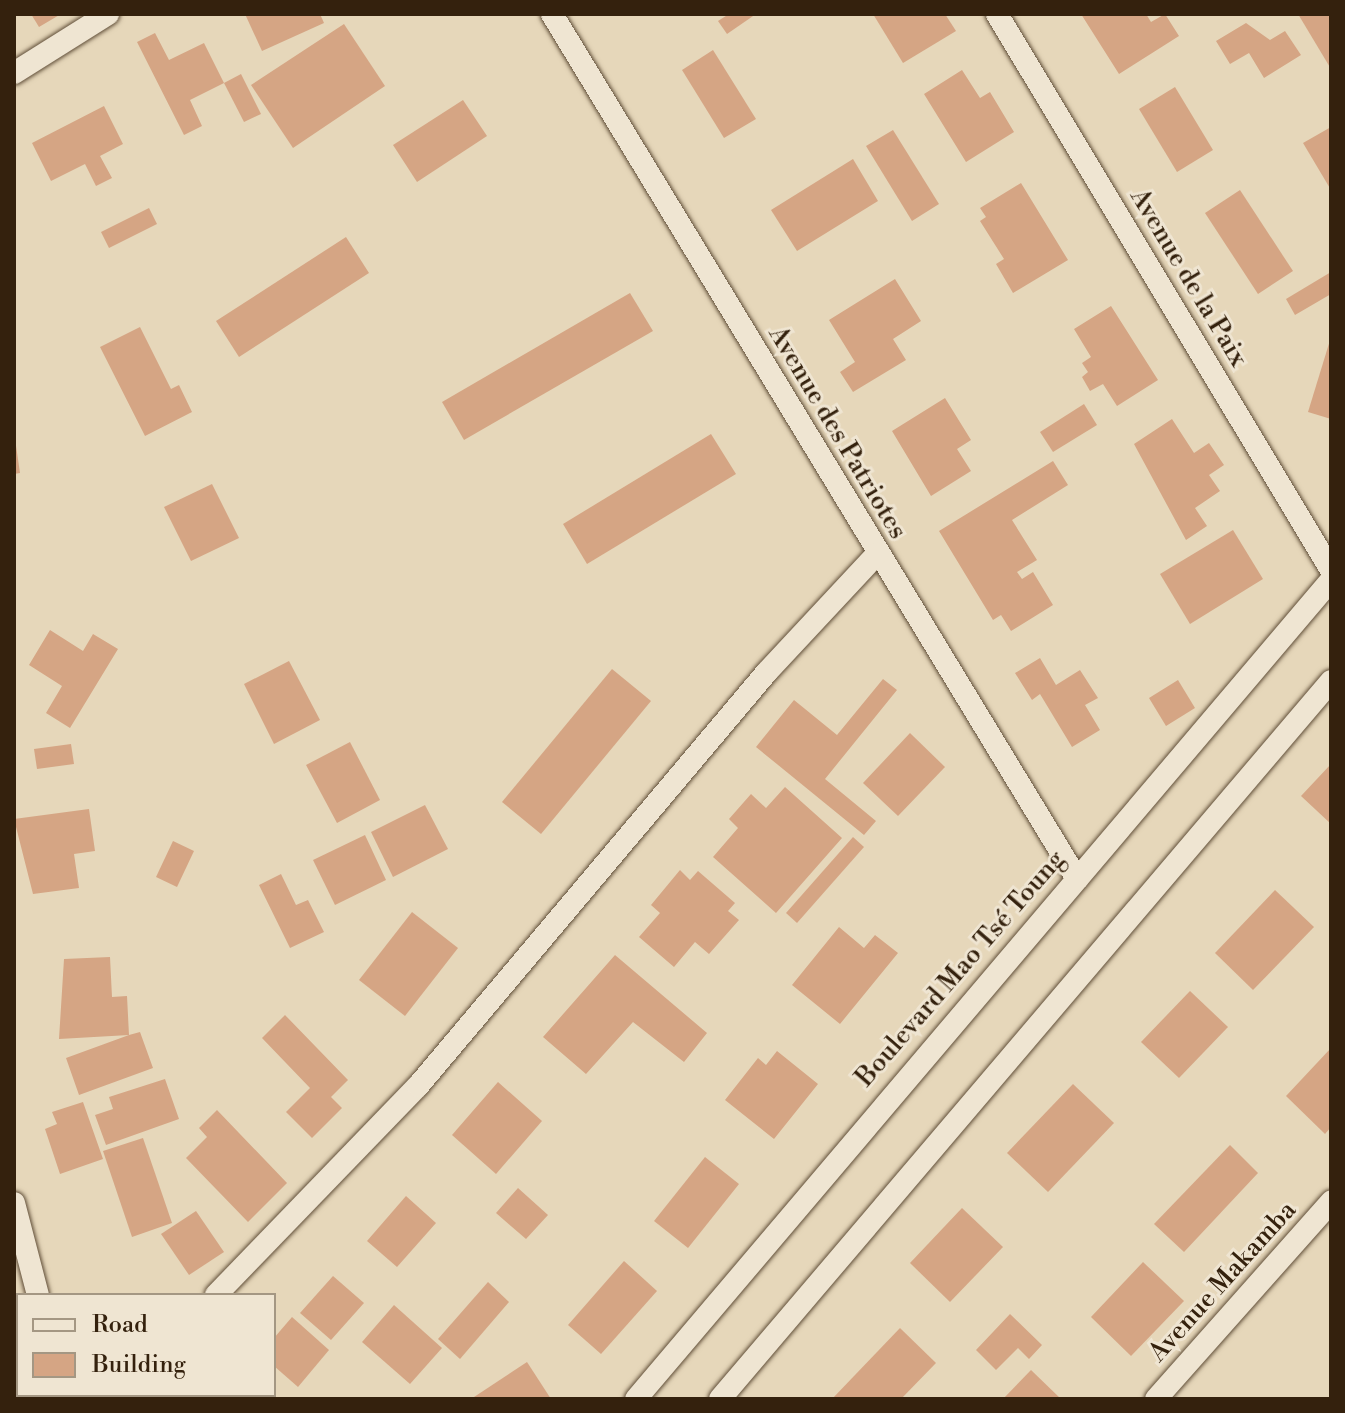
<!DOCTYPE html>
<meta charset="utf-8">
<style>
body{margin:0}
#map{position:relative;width:1345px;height:1413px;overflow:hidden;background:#e6d7ba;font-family:"Libre Bodoni",serif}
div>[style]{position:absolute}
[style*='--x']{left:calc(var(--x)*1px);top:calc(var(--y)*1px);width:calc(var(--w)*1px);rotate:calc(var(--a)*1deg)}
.building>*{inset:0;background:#d5a584}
.roads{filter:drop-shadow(0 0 2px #604e38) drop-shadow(0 0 2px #604e38)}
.minor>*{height:22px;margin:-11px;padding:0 11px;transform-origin:11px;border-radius:11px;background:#efe5d2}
span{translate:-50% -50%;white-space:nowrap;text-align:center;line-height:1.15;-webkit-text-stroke:6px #efe5d2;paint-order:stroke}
.street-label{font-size:26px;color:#34210d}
.frame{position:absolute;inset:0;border:16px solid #34210d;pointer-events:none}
.legend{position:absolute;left:16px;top:1293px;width:260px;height:104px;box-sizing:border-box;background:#efe5d2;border:2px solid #a49783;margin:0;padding:10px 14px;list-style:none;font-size:24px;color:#34210d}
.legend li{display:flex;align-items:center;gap:16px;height:40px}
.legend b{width:40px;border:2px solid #a49783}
</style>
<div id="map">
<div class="building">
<div style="clip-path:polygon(31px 14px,61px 14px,39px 27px)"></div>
<div style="clip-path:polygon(245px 14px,320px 14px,324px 23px,262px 51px)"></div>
<div style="clip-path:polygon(729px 14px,756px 14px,727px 34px,718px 21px)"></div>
<div style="clip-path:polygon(873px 14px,945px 14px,956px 31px,903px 63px)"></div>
<div style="clip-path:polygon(1081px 14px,1146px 14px,1151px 22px,1165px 14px,1179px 36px,1119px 74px)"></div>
<div style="clip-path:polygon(1298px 14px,1331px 14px,1331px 69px)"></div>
<div style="clip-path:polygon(1246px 23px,1270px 40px,1285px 31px,1301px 55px,1264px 78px,1249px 53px,1230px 64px,1216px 41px)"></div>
<div style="clip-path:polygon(344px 24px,385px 86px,293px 148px,251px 85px)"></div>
<div style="clip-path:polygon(155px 33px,169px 60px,204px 43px,224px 83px,190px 100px,202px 126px,184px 135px,137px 42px)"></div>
<div style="clip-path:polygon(713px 50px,756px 119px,724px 138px,682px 70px)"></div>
<div style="clip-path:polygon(962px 70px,980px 98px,990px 92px,1014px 132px,966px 162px,924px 94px)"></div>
<div style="clip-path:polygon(241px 74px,261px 114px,244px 122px,224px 83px)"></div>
<div style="clip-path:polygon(1175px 87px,1213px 150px,1177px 172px,1139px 109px)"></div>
<div style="clip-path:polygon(463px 100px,487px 136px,417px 182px,393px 145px)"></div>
<div style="clip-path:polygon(104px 106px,123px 144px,100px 156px,112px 178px,96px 186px,85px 164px,51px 181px,32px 143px)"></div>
<div style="clip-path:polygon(1331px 127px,1331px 190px,1303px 143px)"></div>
<div style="clip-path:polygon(893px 130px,939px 204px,912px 221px,866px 146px)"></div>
<div style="clip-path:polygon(853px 159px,878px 201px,797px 251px,771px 210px)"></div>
<div style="clip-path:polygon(1021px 183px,1068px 260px,1013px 293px,996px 264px,1004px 259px,980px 221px,986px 217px,980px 208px)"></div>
<div style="clip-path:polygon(1240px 190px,1293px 271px,1258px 294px,1205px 213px)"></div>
<div style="clip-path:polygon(149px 208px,157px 224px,109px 248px,101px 232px)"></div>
<div style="clip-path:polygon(346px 237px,369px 273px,239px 357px,216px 321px)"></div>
<div style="clip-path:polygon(1331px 272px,1331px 294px,1295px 315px,1286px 299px)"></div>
<div style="clip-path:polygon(895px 279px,921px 321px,893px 339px,906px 360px,853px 392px,840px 372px,855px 362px,829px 320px)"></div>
<div style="clip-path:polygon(630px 293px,653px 331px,464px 440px,442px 402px)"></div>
<div style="clip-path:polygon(1111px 306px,1158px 380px,1117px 406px,1103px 384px,1090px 391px,1082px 377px,1088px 372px,1082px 363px,1091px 357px,1074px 329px)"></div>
<div style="clip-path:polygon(140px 327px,171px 389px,179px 385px,192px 412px,145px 436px,100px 347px)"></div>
<div style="clip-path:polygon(1331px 337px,1331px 419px,1308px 412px)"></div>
<div style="clip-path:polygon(945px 398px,971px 440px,957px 449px,971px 471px,931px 496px,892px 431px)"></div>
<div style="clip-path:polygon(1084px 404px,1097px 425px,1053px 452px,1040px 432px)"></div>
<div style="clip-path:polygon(1172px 419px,1194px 453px,1209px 443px,1224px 465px,1209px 475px,1220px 491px,1195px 508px,1207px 526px,1186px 540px,1134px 444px)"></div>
<div style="clip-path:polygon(14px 432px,20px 473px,14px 474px)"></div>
<div style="clip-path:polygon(711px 434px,736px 474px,587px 564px,563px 524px)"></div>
<div style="clip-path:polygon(1053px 461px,1068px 485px,1012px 520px,1037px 560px,1017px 572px,1022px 579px,1033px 572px,1053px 605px,1011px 631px,1001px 615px,993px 620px,939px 531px)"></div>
<div style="clip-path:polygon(212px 484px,239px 538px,191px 561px,164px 507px)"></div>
<div style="clip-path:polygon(1233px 530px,1263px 579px,1190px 624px,1160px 574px)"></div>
<div style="clip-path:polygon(50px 630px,83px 651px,93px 634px,118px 649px,70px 728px,46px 713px,62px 686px,29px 665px)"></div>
<div style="clip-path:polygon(1040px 658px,1056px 685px,1080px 670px,1098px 698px,1085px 705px,1100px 730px,1072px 747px,1040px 694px,1032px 700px,1015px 673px)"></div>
<div style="clip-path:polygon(289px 661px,320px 720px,274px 744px,244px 684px)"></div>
<div style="clip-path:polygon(612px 669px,651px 701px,541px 834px,502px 802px)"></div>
<div style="clip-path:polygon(883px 679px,897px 690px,825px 779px,876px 821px,864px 835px,756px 747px,794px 700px,837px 735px)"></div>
<div style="clip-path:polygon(1178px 680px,1195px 708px,1166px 726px,1149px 698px)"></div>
<div style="clip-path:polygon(910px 733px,945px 767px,898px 816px,863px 783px)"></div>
<div style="clip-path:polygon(350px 742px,380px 800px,337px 823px,306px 765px)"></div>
<div style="clip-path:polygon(71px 744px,74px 764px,37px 769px,34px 749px)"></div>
<div style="clip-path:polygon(1331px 764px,1331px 824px,1301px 796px)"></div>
<div style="clip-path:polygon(785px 787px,842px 838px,776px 913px,713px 857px,738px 828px,729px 819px,751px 794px,766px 808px)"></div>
<div style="clip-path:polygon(425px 805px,448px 849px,393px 877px,371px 832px)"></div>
<div style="clip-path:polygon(89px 809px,95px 851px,74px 854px,79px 888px,33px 894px,14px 819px)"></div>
<div style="clip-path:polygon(365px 835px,386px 880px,335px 905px,313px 860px)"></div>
<div style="clip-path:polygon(853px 837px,864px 847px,797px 923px,786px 913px)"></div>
<div style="clip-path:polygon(173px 841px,194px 851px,177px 887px,156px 877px)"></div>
<div style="clip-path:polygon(680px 870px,690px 880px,698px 871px,735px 903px,728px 911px,739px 920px,709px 954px,695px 942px,674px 967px,639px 937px,660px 913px,651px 905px)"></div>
<div style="clip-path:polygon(281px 874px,296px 905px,308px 900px,324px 932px,290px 948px,259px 885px)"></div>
<div style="clip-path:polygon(1275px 890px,1314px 927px,1253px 990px,1215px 953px)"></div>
<div style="clip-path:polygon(412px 912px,458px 948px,405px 1016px,359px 980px)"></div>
<div style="clip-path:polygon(839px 927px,864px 948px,875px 935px,898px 953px,840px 1024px,792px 985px)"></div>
<div style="clip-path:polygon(615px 955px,707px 1033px,684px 1062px,633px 1022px,586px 1074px,543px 1037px)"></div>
<div style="clip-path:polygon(110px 957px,112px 997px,127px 996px,129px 1035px,140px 1032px,153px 1068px,79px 1095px,66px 1058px,129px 1035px,59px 1039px,64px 959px)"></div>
<div style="clip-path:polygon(1190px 991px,1228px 1027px,1179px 1078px,1141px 1042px)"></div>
<div style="clip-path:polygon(285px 1015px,348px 1080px,331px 1097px,342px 1108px,312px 1138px,286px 1112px,310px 1088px,262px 1038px)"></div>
<div style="clip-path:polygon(1331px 1048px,1331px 1127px,1325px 1134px,1286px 1096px)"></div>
<div style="clip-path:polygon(777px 1051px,818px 1084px,774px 1139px,725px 1100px,758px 1058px,766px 1065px)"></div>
<div style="clip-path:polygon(165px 1079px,179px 1119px,106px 1145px,95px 1115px,113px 1109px,109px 1097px)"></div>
<div style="clip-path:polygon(498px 1082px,542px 1121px,496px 1174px,452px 1135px)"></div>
<div style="clip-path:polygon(1073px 1084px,1114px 1123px,1048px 1192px,1007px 1153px)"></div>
<div style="clip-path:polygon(83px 1102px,103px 1159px,60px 1174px,45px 1129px,57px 1124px,52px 1112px)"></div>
<div style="clip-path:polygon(217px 1110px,287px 1183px,248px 1222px,186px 1158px,207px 1137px,199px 1128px)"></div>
<div style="clip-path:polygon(143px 1138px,172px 1223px,132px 1237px,103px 1151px)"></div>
<div style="clip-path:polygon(1230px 1145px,1258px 1173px,1184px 1252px,1154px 1224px)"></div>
<div style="clip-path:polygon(705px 1157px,739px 1184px,688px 1248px,654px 1221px)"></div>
<div style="clip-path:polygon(518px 1188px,548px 1215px,526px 1239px,496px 1213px)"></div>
<div style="clip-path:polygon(406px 1196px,436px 1223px,397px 1267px,367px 1241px)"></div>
<div style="clip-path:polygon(962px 1208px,1003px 1247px,950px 1302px,910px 1263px)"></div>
<div style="clip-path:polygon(196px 1211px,224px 1252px,189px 1275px,161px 1234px)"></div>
<div style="clip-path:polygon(624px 1261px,657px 1291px,601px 1354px,568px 1325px)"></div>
<div style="clip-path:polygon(1143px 1262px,1184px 1301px,1131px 1356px,1091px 1317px)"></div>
<div style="clip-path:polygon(333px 1276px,364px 1303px,331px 1340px,300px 1313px)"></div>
<div style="clip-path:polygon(488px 1282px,509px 1302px,460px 1359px,438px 1339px)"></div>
<div style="clip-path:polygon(394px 1305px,442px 1348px,410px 1384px,362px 1342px)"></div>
<div style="clip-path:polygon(1010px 1314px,1042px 1345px,1029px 1359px,1018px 1348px,996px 1370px,976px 1350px)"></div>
<div style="clip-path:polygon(292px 1317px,329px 1350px,298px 1387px,274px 1366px,274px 1338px)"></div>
<div style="clip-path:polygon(900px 1328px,936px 1363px,901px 1399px,832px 1399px)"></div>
<div style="clip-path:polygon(527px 1362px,551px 1399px,471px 1399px)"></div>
<div style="clip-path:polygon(1031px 1370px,1061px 1399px,1003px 1399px)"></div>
<div style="clip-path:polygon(186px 1395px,247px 1395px,249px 1399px,179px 1399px)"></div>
</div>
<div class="roads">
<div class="minor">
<div style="--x:552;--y:14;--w:1012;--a:58.74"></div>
<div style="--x:997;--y:14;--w:649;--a:59.01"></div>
<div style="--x:14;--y:73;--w:111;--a:-32.1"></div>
<div style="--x:14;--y:1203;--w:95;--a:75.4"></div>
<div style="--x:216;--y:1295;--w:291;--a:-46"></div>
<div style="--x:418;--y:1086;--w:540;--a:-49.88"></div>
<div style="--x:766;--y:673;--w:163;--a:-47"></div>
<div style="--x:14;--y:1386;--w:4;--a:0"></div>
<div style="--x:65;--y:1395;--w:4;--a:63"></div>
<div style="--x:636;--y:1399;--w:1074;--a:-49.68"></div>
<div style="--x:720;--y:1399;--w:943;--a:-49.6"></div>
<div style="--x:1156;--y:1399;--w:264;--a:-48.4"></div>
</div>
</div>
<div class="street-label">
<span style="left:1188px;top:278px;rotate:59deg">Avenue de la Paix</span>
<span style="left:837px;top:433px;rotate:59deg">Avenue des Patriotes</span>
<span style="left:961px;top:969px;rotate:-49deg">Boulevard Mao Tsé Toung</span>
<span style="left:1223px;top:1282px;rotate:-48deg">Avenue Makamba</span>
</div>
<div class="frame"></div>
<ul class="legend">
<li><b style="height:10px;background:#efe5d2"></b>Road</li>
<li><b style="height:22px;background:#d5a584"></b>Building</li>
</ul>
</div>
